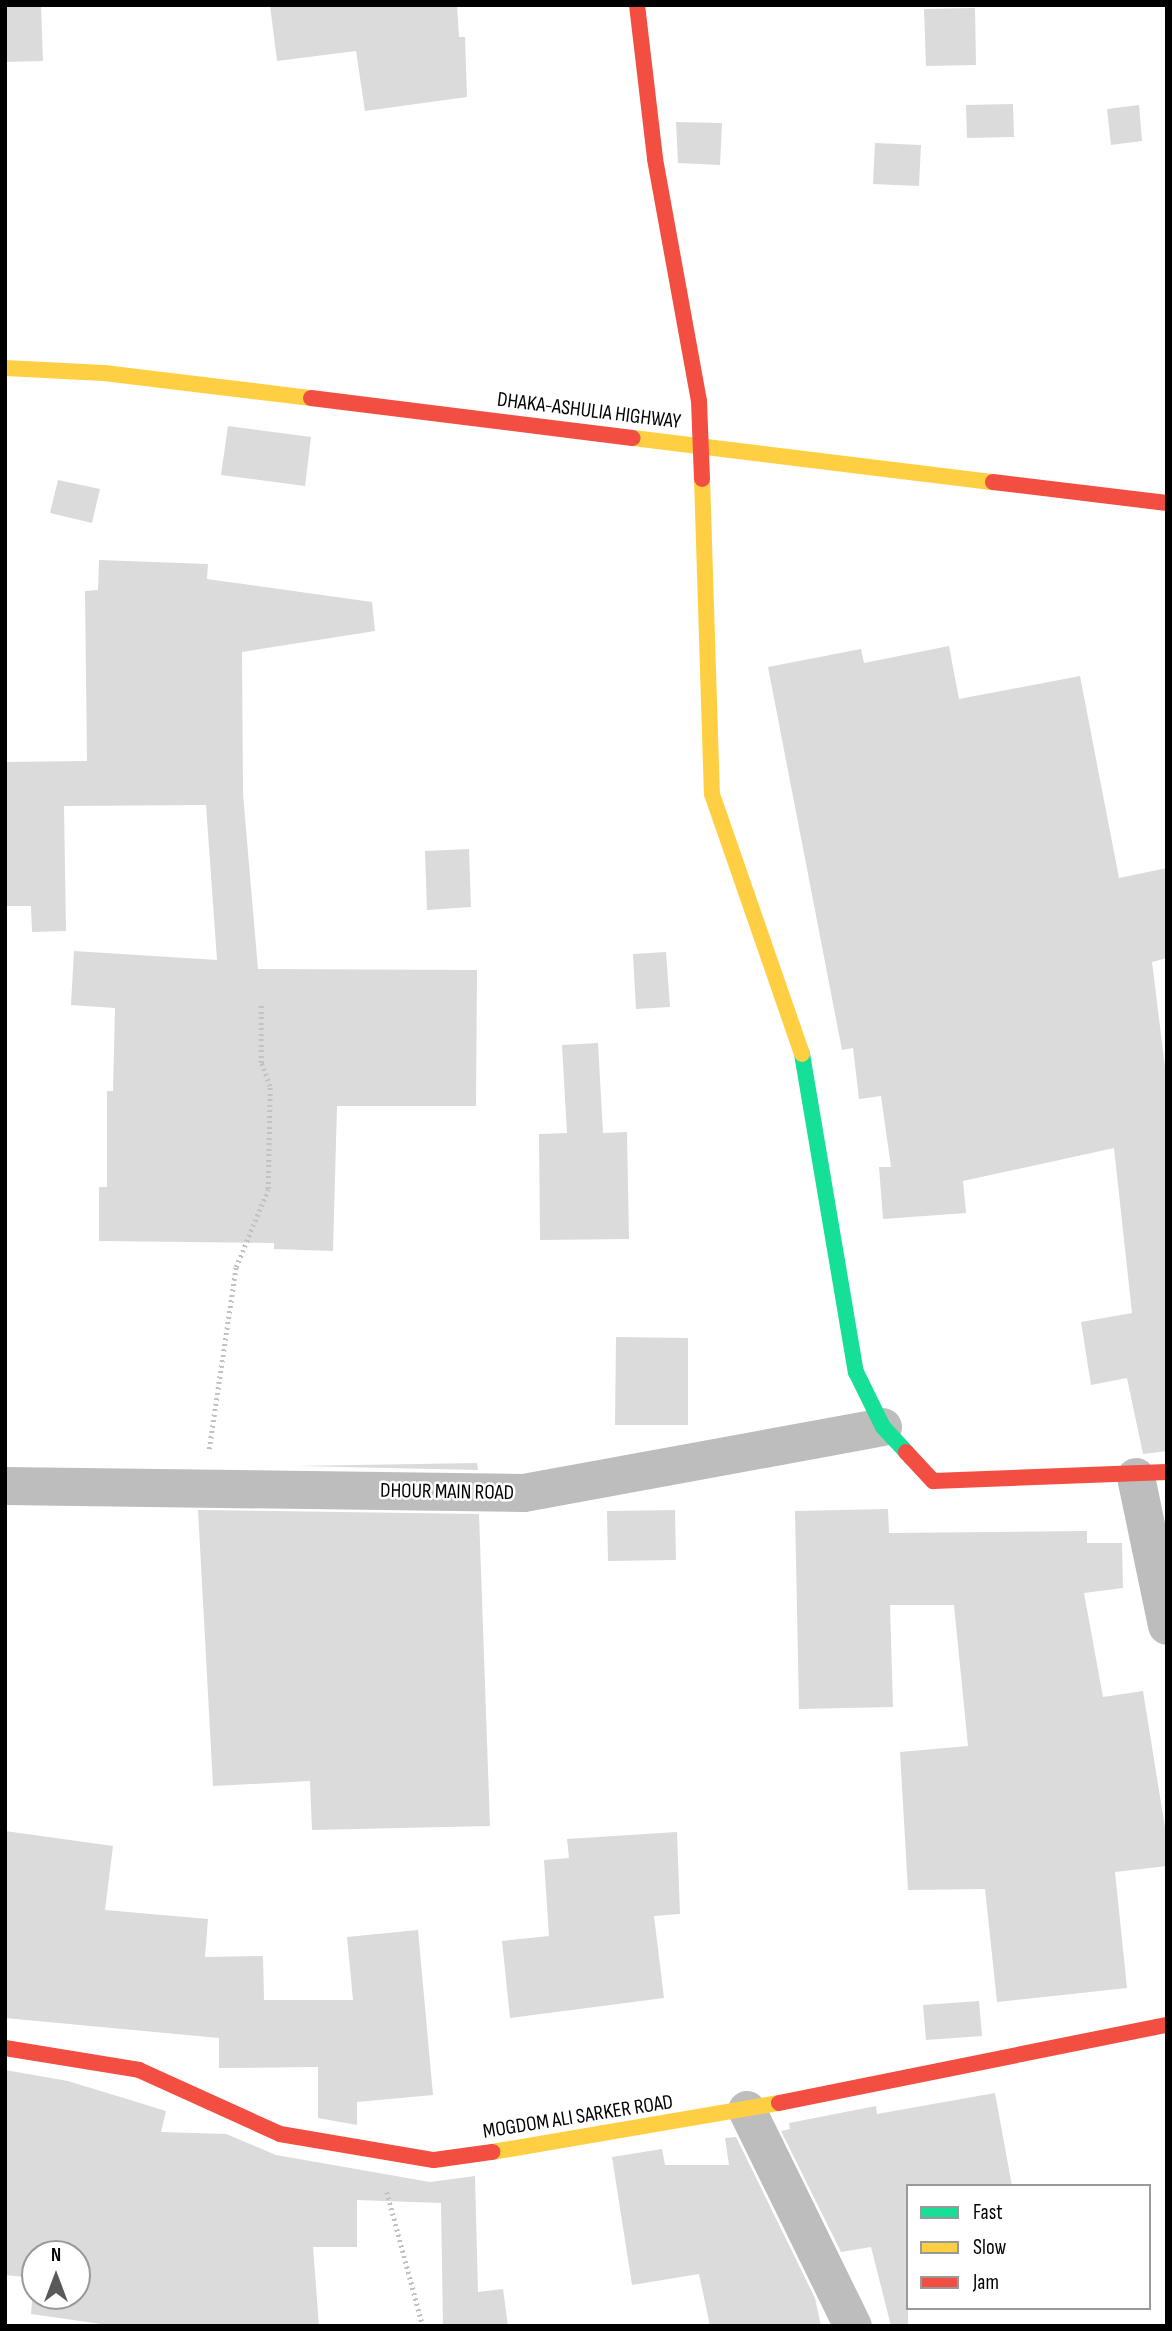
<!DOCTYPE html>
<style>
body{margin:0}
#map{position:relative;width:1172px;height:2331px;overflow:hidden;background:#fff;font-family:"Sofia Sans Condensed",sans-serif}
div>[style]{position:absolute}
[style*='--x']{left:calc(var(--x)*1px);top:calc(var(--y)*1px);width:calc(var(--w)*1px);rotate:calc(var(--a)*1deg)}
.building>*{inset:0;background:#dbdbdb}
.path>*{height:4.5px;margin-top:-2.25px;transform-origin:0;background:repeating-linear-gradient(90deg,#c2c2c2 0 2px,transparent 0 5.5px)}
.street>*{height:38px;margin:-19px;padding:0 19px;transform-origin:19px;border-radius:19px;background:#bdbdbd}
.fast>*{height:16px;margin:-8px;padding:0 8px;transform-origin:8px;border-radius:8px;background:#16e098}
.slow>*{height:16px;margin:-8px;padding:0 8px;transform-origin:8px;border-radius:8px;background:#ffcf43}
.jam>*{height:16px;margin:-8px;padding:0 8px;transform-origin:8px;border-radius:8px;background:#f24e42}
span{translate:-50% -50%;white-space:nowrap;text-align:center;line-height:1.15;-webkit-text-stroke:5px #fff;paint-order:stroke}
.street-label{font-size:21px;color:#000}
.frame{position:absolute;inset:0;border:7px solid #000;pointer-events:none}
.legend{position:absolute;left:906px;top:2184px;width:245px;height:126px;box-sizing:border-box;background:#fff;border:2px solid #999;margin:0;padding:9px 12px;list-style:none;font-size:21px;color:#000}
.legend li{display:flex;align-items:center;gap:14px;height:35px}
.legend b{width:35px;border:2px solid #999}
.north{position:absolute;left:21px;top:2240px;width:70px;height:70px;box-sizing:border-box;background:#fff;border:2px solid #999;border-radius:50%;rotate:0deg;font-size:19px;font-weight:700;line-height:28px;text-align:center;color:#000}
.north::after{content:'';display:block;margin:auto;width:24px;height:32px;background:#595959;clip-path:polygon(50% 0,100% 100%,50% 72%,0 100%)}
</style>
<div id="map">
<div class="building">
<div style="clip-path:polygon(5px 5px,41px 5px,43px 61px,5px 62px)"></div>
<div style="clip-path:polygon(270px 5px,457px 5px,459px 37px,465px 37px,467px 97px,365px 111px,356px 51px,277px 61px)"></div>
<div style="clip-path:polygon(975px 8px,976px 65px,926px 66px,924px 9px)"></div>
<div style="clip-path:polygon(1013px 104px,1014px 137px,967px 138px,966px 105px)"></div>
<div style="clip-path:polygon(1139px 105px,1142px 141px,1111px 145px,1107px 109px)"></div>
<div style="clip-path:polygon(676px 122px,722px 123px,720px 165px,678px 163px)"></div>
<div style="clip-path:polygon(875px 143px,921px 145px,919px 186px,873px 184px)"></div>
<div style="clip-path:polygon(228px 426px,311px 437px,305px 486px,221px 475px)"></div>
<div style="clip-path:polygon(58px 480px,100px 489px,92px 523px,50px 513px)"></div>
<div style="clip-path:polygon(99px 560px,208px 564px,207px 579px,372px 602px,375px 631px,242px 652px,243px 794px,258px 969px,477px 970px,476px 1106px,337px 1106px,333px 1251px,274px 1249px,274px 1243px,99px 1241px,99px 1187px,107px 1187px,107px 1091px,113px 1091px,115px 1008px,71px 1005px,74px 951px,217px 960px,206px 805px,64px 806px,66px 931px,32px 932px,31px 906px,5px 906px,5px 762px,87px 761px,85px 591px,98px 590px)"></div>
<div style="clip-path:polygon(949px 646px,959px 699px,1080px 676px,1119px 878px,1167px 868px,1167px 958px,1152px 962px,1167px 1083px,1167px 1451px,1143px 1454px,1127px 1378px,1091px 1385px,1081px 1322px,1132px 1313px,1114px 1148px,963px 1181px,966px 1213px,883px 1219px,879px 1167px,891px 1167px,881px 1096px,859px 1099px,853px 1048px,842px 1050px,768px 667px,861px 649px,864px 663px)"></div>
<div style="clip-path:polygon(469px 849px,471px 907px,427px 910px,425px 851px)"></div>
<div style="clip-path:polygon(666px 952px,670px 1007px,636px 1009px,633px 954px)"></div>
<div style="clip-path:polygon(598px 1043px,603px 1133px,627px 1132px,629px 1239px,540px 1240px,539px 1134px,567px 1133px,562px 1045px)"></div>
<div style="clip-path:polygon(616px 1337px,688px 1338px,688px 1425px,615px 1425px)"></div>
<div style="clip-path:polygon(477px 1463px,478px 1470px,297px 1466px)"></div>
<div style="clip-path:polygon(888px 1509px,889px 1533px,1087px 1531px,1087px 1543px,1122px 1543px,1123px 1588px,1084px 1593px,1103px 1697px,1143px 1691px,1167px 1840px,1167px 1866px,1115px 1872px,1127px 1988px,997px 2002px,985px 1889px,908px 1890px,900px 1752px,968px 1746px,954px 1605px,890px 1605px,893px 1707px,799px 1709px,795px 1511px)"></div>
<div style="clip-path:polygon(198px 1510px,479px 1514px,490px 1826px,312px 1830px,310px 1781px,213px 1786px)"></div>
<div style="clip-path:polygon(675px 1510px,676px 1560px,608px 1561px,607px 1511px)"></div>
<div style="clip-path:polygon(5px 1831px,113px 1846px,105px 1910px,208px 1919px,205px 1957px,263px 1956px,264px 2000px,353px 2000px,347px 1937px,418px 1930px,433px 2095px,357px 2102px,357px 2125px,318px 2118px,318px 2067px,219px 2068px,219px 2038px,5px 2018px)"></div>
<div style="clip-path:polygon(677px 1832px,680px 1914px,654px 1916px,664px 1998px,510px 2018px,502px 1941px,549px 1936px,544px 1860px,569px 1858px,567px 1839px)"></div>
<div style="clip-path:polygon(979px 2001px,982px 2036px,926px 2040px,923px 2005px)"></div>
<div style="clip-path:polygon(evenodd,5px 2070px,68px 2081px,166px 2111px,161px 2132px,226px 2134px,276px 2155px,430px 2182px,475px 2176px,478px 2292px,503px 2289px,508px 2326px,443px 2326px,441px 2203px,357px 2200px,357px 2247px,313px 2247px,319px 2326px,115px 2326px,31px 2314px,34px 2278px,5px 2275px,5px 2070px,35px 2254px,77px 2254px,77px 2296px,35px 2296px,35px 2254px)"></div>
<div style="clip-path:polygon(995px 2093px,1012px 2186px,908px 2186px,908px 2326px,891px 2326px,871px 2247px,841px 2252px,781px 2131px,790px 2129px,789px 2123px,876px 2106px,877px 2114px)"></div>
<div style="clip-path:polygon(736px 2137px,815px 2298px,821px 2326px,710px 2326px,699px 2274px,632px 2285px,612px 2157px,662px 2149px,665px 2165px,729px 2165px,725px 2138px)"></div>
</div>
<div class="path">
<div style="--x:209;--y:1449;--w:184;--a:-81.6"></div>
<div style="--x:236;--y:1267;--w:84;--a:-67.7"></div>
<div style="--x:268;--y:1189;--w:103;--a:-88.9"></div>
<div style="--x:270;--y:1086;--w:25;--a:-111"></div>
<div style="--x:261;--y:1063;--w:58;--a:-90"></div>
<div style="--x:387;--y:2192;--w:139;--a:75"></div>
</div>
<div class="street">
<div style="--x:1136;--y:1477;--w:152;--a:78.2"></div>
<div style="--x:5;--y:1486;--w:519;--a:0.77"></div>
<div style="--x:524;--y:1493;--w:365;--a:-10.4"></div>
<div style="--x:747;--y:2110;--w:241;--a:63.9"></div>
</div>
<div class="fast">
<div style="--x:802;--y:1054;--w:323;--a:80.4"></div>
<div style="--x:856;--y:1372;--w:61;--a:63.9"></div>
<div style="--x:883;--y:1427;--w:34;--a:47"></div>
</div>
<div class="slow">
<div style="--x:5;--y:368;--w:99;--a:2.9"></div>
<div style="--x:104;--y:373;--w:209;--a:6.9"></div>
<div style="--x:633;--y:438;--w:363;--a:7"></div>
<div style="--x:702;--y:479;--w:315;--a:88.2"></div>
<div style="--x:712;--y:794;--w:275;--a:70.9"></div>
<div style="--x:492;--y:2152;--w:291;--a:-9.7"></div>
</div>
<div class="jam">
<div style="--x:637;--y:5;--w:155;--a:83.3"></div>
<div style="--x:655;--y:159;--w:246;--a:79.7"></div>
<div style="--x:699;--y:401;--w:78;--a:87.8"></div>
<div style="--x:311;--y:398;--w:324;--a:7.1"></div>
<div style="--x:993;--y:482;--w:175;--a:6.9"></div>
<div style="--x:906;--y:1452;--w:40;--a:47"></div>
<div style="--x:933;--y:1481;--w:234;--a:-2.2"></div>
<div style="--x:5;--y:2048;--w:136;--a:9.3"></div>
<div style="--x:139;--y:2070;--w:155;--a:24.4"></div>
<div style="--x:280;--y:2134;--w:156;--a:9.6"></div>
<div style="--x:434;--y:2160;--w:59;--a:-7.9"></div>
<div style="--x:779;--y:2103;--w:396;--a:-11.4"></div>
</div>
<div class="street-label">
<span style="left:589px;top:411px;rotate:7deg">DHAKA-ASHULIA HIGHWAY</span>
<span style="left:447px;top:1492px;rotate:1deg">DHOUR MAIN ROAD</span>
<span style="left:578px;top:2117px;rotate:-9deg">MOGDOM ALI SARKER ROAD</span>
</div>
<div class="frame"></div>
<ul class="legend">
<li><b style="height:9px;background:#16e098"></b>Fast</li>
<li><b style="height:9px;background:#ffcf43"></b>Slow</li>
<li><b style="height:9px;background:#f24e42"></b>Jam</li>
</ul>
<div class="north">N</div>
</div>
